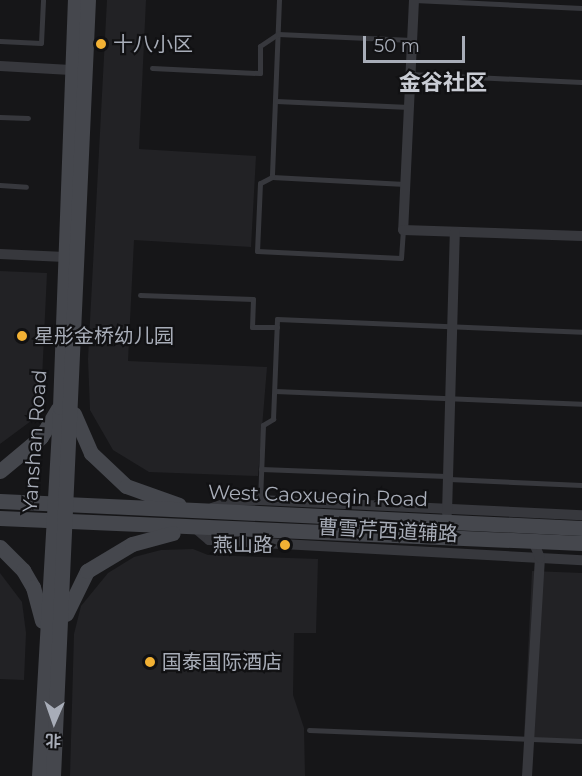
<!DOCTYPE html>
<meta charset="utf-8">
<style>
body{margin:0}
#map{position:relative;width:582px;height:776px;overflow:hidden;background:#161618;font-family:Montserrat,"Noto Sans SC",sans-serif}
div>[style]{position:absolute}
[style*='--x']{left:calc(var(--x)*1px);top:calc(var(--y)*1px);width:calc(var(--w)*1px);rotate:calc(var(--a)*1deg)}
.built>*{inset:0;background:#222225}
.lane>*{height:5px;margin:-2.5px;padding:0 2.5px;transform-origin:2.5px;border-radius:2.5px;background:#37383d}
.street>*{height:10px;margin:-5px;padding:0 5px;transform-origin:5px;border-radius:5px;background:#37383d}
.secondary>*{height:15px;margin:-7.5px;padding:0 7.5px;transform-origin:7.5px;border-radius:7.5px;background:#45474d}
.dots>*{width:16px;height:16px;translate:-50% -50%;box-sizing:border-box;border:3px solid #111113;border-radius:50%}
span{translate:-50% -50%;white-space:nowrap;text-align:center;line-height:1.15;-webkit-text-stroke:4.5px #111113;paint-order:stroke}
.poi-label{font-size:20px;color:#a8adb8}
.left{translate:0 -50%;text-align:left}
.right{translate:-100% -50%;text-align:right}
.street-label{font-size:20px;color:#a8adb8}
.quarter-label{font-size:22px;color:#c9ccd4;font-weight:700}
.north{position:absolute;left:24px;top:692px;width:60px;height:60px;-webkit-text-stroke:4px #111113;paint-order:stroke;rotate:182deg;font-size:16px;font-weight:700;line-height:24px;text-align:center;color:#a8adb8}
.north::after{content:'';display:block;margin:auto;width:21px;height:27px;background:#a8adb8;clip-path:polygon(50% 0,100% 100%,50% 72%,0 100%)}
.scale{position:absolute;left:363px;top:36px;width:102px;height:27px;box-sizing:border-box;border:3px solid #a8adb8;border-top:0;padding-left:8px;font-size:18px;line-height:21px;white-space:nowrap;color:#a8adb8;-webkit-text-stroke:4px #111113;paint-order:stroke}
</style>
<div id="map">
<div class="built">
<div style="clip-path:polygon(107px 0,146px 0,139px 149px,256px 156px,251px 247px,134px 240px,128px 361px,267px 367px,258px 476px,149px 472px,113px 450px,90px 410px,88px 359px)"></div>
<div style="clip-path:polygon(0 271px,47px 273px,41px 400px,31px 421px,0 444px)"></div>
<div style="clip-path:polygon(193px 549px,208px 555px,318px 559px,316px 633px,294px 633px,293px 695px,304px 728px,305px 776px,70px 776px,74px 634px,81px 606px,108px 573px,134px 557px,161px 550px)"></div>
<div style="clip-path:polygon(532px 571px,582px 573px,582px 740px,524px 737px)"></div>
<div style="clip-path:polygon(0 573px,22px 602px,26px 633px,24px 680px,0 679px)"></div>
</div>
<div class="lane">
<div style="--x:279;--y:0;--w:177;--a:92.3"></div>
<div style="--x:272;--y:177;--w:133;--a:3"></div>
<div style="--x:414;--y:0;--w:168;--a:2.7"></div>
<div style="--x:0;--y:41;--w:41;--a:2.8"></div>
<div style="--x:41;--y:43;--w:43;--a:-87.3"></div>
<div style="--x:152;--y:68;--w:108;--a:2.7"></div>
<div style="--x:260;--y:73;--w:27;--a:-90"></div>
<div style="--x:260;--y:46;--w:22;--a:-34"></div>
<div style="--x:278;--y:34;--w:134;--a:2.6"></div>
<div style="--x:410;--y:74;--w:172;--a:2.7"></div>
<div style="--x:276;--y:101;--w:133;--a:2.6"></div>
<div style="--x:0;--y:117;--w:28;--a:2"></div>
<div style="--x:272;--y:177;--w:13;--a:153"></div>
<div style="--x:260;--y:183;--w:68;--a:92.5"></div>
<div style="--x:257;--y:251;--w:144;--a:2.8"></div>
<div style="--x:401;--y:258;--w:28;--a:-86"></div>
<div style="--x:0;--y:185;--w:26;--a:4"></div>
<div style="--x:140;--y:295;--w:113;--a:2"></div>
<div style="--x:253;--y:299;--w:28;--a:92"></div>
<div style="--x:252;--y:327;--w:25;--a:0"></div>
<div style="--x:275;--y:391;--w:307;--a:2.4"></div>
<div style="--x:261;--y:469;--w:185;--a:2.2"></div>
<div style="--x:449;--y:479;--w:133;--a:2.6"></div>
<div style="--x:260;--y:500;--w:75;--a:-87.7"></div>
<div style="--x:263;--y:425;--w:12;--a:-31"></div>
<div style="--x:273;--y:419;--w:100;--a:-87.7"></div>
<div style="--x:277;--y:319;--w:305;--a:2.4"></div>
<div style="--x:309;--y:730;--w:273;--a:2.3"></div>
</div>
<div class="street">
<div style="--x:414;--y:0;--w:230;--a:92.7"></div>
<div style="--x:403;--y:230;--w:179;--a:1.9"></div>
<div style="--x:0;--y:66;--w:71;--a:3.2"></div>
<div style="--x:0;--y:254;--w:65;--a:2.6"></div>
<div style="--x:212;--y:508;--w:21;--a:-19"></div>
<div style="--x:232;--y:501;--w:28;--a:-2"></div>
<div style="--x:260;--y:500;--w:322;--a:2.7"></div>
<div style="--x:447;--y:513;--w:281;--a:-88.4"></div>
<div style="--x:196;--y:529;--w:17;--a:40"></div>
<div style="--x:209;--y:540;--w:374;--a:3.1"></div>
<div style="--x:527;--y:776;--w:218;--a:-86.6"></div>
<div style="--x:540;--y:558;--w:18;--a:-112"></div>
</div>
<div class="secondary">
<div style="--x:74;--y:414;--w:43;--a:66.4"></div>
<div style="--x:91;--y:453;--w:48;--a:43.3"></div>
<div style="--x:126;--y:486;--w:56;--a:19.7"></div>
<div style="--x:0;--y:471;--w:53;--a:-39.7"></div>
<div style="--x:41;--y:437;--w:33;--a:-59"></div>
<div style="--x:0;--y:501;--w:583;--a:2.66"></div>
<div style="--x:0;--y:518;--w:583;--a:2.46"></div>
<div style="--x:0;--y:547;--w:33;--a:45"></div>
<div style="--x:23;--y:570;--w:20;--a:60"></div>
<div style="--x:33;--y:587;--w:35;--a:75"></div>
<div style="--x:66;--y:614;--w:48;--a:-64"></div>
<div style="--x:87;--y:571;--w:52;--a:-31"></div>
<div style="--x:132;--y:544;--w:42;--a:-15"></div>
<div style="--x:39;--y:776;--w:370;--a:-86.7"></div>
<div style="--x:60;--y:407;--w:407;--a:-87.9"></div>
<div style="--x:53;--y:776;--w:777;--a:-87.42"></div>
</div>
<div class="dots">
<div style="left:101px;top:44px;background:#f2b134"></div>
<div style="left:22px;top:336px;background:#f2b134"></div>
<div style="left:285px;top:545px;background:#f2b134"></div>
<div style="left:150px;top:662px;background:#f2b134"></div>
</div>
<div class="poi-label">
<span class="left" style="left:113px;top:44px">十八小区</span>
<span class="left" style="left:34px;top:336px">星彤金桥幼儿园</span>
<span class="right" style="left:273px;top:545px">燕山路</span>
<span class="left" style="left:162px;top:662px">国泰国际酒店</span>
</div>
<div class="street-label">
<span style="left:35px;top:441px;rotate:-86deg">Yanshan Road</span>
<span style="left:318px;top:496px;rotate:2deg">West Caoxueqin Road</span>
<span style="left:388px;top:531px;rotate:3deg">曹雪芹西道辅路</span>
</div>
<div class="quarter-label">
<span style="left:443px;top:83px">金谷社区</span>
</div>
<div class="north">北</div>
<div class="scale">50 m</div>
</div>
